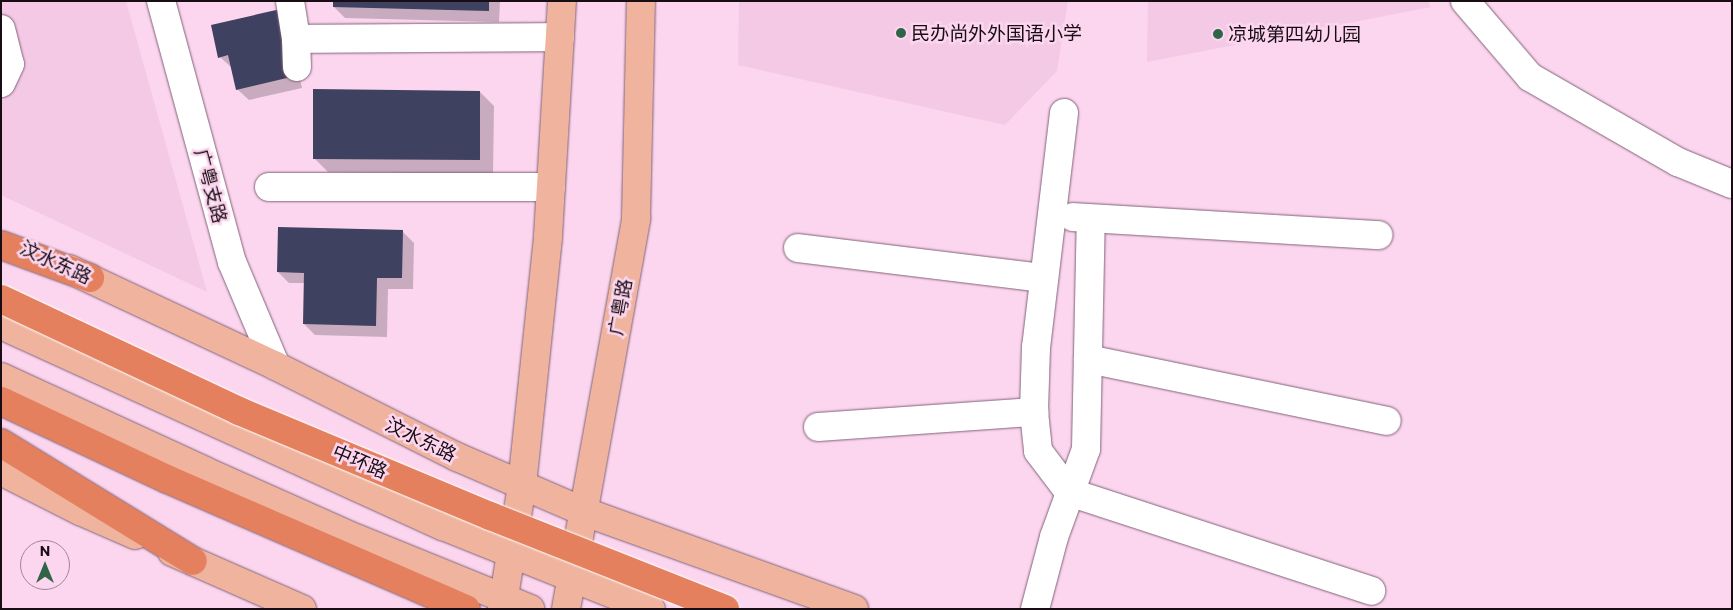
<!DOCTYPE html>
<meta charset="utf-8">
<style>
body{margin:0}
#map{position:relative;width:1733px;height:610px;overflow:hidden;background:#fbd6ee;font-family:Commissioner,"Noto Sans SC",sans-serif}
div>[style]{position:absolute}
[style*='--x']{left:calc(var(--x)*1px);top:calc(var(--y)*1px);width:calc(var(--w)*1px);rotate:calc(var(--a)*1deg)}
.built>*{inset:0;background:#f4c9e5}
.shadow>*{inset:0;background:#0003}
.building>*{inset:0;background:#3e415f}
.roads{filter:drop-shadow(0 0 1px #826378) drop-shadow(0 0 1px #826378)}
.minor>*{height:28px;margin:-14px;padding:0 14px;transform-origin:14px;border-radius:14px;background:#fff}
.major>*{height:28px;margin:-14px;padding:0 14px;transform-origin:14px;border-radius:14px;background:#efb39e}
.highway>*{height:28px;margin:-14px;padding:0 14px;transform-origin:14px;border-radius:14px;background:#e4805e}
.bridges{filter:drop-shadow(0 0 1px #fff) drop-shadow(0 0 1px #fff)}
.highway-bridge>*{height:28px;margin:-14px;padding:0 14px;transform-origin:14px;border-radius:14px;background:#e4805e}
.dots>*{width:14px;height:14px;translate:-50% -50%;box-sizing:border-box;border:2px solid #fbd6ee;border-radius:50%}
span{translate:-50% -50%;white-space:nowrap;text-align:center;line-height:1.15;-webkit-text-stroke:5px #fbd6ee;paint-order:stroke}
.poi-label{font-size:19px;color:#190d15}
.left{translate:0 -50%;text-align:left}
.street-label{font-size:19px;color:#190d15}
.frame{position:absolute;inset:0;border:2px solid #190d15;pointer-events:none}
.north{position:absolute;left:20px;top:540px;width:50px;height:50px;box-sizing:border-box;background:#fbd6ee;border:1px solid #a18697;border-radius:50%;rotate:0deg;font-size:14px;font-weight:700;line-height:20px;text-align:center;color:#190d15}
.north::after{content:'';display:block;margin:auto;width:18px;height:22px;background:#306449;clip-path:polygon(50% 0,100% 100%,50% 72%,0 100%)}
</style>
<div id="map">
<div class="built">
<div style="clip-path:polygon(1px 1px,126px 1px,207px 292px,1px 195px)"></div>
<div style="clip-path:polygon(739px 1px,1068px 1px,1057px 71px,1005px 125px,738px 65px)"></div>
<div style="clip-path:polygon(1148px 1px,1428px 1px,1431px 7px,1147px 62px)"></div>
</div>
<div class="shadow">
<div style="clip-path:polygon(334px 1px,500px 1px,499px 22px,345px 18px,334px 7px)"></div>
<div style="clip-path:polygon(213px 26px,294px 53px,302px 88px,249px 100px,237px 89px,232px 68px,220px 57px)"></div>
<div style="clip-path:polygon(480px 92px,494px 106px,493px 174px,328px 172px,314px 158px)"></div>
<div style="clip-path:polygon(402px 231px,414px 243px,413px 289px,388px 289px,387px 337px,315px 335px,304px 324px,305px 283px,289px 283px,278px 272px)"></div>
</div>
<div class="building">
<div style="clip-path:polygon(333px 1px,489px 1px,489px 11px,333px 7px)"></div>
<div style="clip-path:polygon(285px 8px,291px 77px,236px 90px,228px 55px,218px 58px,211px 25px)"></div>
<div style="clip-path:polygon(313px 89px,480px 91px,480px 160px,313px 159px)"></div>
<div style="clip-path:polygon(278px 227px,403px 230px,402px 278px,377px 278px,376px 326px,303px 324px,304px 273px,277px 272px)"></div>
</div>
<div class="roads">
<div class="minor">
<div style="--x:161;--y:1;--w:270;--a:74.8"></div>
<div style="--x:232;--y:262;--w:113;--a:67.1"></div>
<div style="--x:290;--y:1;--w:38;--a:81"></div>
<div style="--x:296;--y:39;--w:28;--a:88"></div>
<div style="--x:1465;--y:1;--w:100;--a:49.5"></div>
<div style="--x:1530;--y:77;--w:171;--a:29.9"></div>
<div style="--x:1678;--y:162;--w:58;--a:22.2"></div>
<div style="--x:1;--y:29;--w:36;--a:76"></div>
<div style="--x:10;--y:64;--w:21;--a:115"></div>
<div style="--x:296;--y:39;--w:264;--a:-0.4"></div>
<div style="--x:1064;--y:113;--w:236;--a:96.8"></div>
<div style="--x:1036;--y:347;--w:65;--a:91.8"></div>
<div style="--x:1034;--y:412;--w:39;--a:84"></div>
<div style="--x:1038;--y:451;--w:51;--a:52.9"></div>
<div style="--x:1069;--y:492;--w:318;--a:18.1"></div>
<div style="--x:269;--y:187;--w:282;--a:0"></div>
<div style="--x:1073;--y:217;--w:306;--a:3.4"></div>
<div style="--x:798;--y:248;--w:248;--a:7"></div>
<div style="--x:1088;--y:359;--w:305;--a:11.7"></div>
<div style="--x:818;--y:427;--w:217;--a:-4"></div>
<div style="--x:1035;--y:609;--w:74;--a:-75.2"></div>
<div style="--x:1054;--y:537;--w:94;--a:-70"></div>
<div style="--x:1086;--y:449;--w:230;--a:-88.8"></div>
</div>
<div class="major">
<div style="--x:69;--y:269;--w:229;--a:25.1"></div>
<div style="--x:276;--y:366;--w:203;--a:26.7"></div>
<div style="--x:457;--y:457;--w:139;--a:23.3"></div>
<div style="--x:585;--y:512;--w:286;--a:19.8"></div>
<div style="--x:1;--y:325;--w:486;--a:24.5"></div>
<div style="--x:443;--y:526;--w:224;--a:21.8"></div>
<div style="--x:1;--y:377;--w:225;--a:24.7"></div>
<div style="--x:205;--y:471;--w:167;--a:24"></div>
<div style="--x:358;--y:539;--w:186;--a:22.1"></div>
<div style="--x:1;--y:471;--w:89;--a:26.9"></div>
<div style="--x:80;--y:511;--w:60;--a:23.6"></div>
<div style="--x:172;--y:552;--w:142;--a:23.7"></div>
<div style="--x:502;--y:609;--w:126;--a:-80.8"></div>
<div style="--x:522;--y:485;--w:250;--a:-84"></div>
<div style="--x:548;--y:236;--w:235;--a:-86.6"></div>
<div style="--x:566;--y:609;--w:397;--a:-79.8"></div>
<div style="--x:636;--y:218;--w:217;--a:-88.7"></div>
</div>
<div class="highway">
<div style="--x:1;--y:245;--w:95;--a:20.3"></div>
<div style="--x:1;--y:401;--w:183;--a:25.2"></div>
<div style="--x:167;--y:479;--w:326;--a:23.5"></div>
<div style="--x:1;--y:443;--w:225;--a:31.6"></div>
</div>
</div>
<div class="bridges">
<div class="highway-bridge">
<div style="--x:1;--y:299;--w:263;--a:25.2"></div>
<div style="--x:239;--y:411;--w:272;--a:22.7"></div>
<div style="--x:490;--y:516;--w:253;--a:21.6"></div>
</div>
</div>
<div class="dots">
<div style="left:901px;top:33px;background:#306449"></div>
<div style="left:1218px;top:34px;background:#306449"></div>
</div>
<div class="poi-label">
<span class="left" style="left:911px;top:33px">民办尚外外国语小学</span>
<span class="left" style="left:1228px;top:34px">凉城第四幼儿园</span>
</div>
<div class="street-label">
<span style="left:211px;top:186px;rotate:75deg">广粤支路</span>
<span style="left:56px;top:262px;rotate:25deg">汶水东路</span>
<span style="left:620px;top:307px;rotate:-80deg">广粤路</span>
<span style="left:421px;top:439px;rotate:26deg">汶水东路</span>
<span style="left:360px;top:461px;rotate:23deg">中环路</span>
</div>
<div class="frame"></div>
<div class="north">N</div>
</div>
